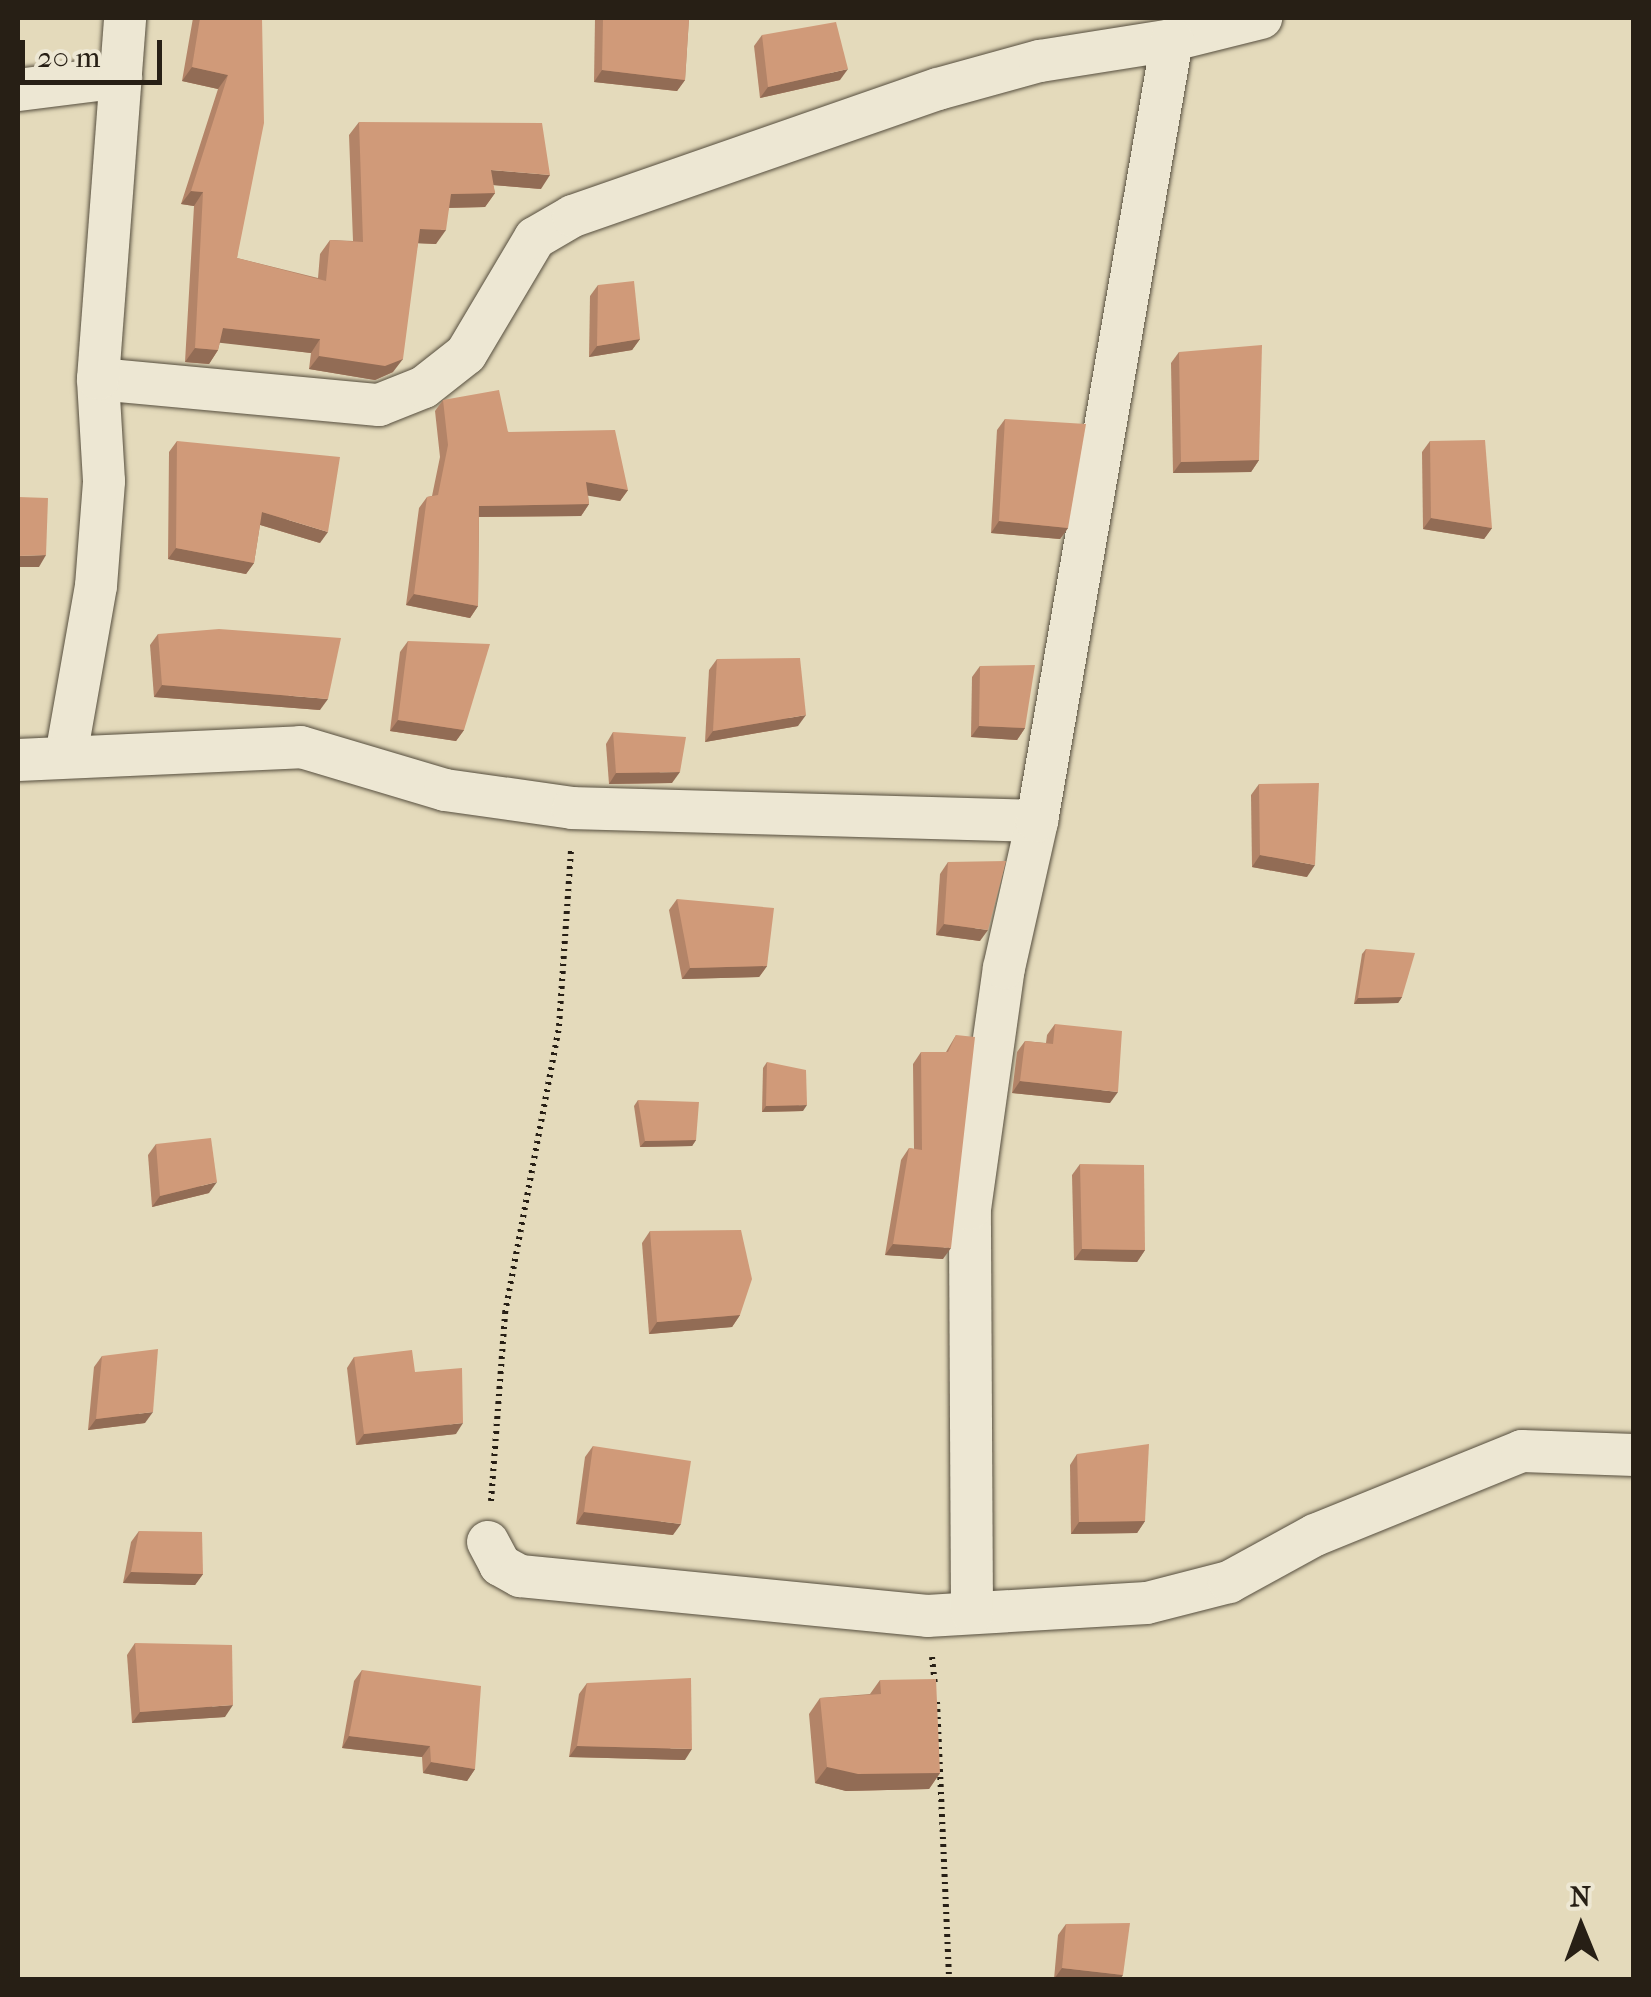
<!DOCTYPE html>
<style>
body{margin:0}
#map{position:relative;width:1651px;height:1997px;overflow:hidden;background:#e4dabb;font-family:"IM FELL French Canon",serif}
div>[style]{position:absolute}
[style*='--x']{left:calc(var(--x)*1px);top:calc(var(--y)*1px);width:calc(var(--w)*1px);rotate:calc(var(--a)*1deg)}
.path>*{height:6px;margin-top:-3px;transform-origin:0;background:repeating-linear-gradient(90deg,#271f15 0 2.5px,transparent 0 7.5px)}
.roads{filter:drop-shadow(0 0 2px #564e3e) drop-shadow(0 0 2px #564e3e)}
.minor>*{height:42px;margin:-21px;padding:0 21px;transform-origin:21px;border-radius:21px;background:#ede7d3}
.wall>*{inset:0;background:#b38468}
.shaded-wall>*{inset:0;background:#926c55}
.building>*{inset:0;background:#d09a79}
span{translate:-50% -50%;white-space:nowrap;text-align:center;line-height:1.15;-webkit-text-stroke:10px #ede7d3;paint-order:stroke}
.frame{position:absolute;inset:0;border:20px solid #271f15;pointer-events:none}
.north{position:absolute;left:1531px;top:1877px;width:100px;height:100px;-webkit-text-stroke:8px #ede7d3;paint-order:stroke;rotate:359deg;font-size:28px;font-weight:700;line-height:40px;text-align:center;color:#271f15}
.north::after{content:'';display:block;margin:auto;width:35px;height:45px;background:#271f15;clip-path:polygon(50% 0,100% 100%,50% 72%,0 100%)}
.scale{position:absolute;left:20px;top:40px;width:142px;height:45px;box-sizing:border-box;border:5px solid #271f15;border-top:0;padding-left:12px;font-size:30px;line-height:35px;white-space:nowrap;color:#271f15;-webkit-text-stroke:8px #ede7d3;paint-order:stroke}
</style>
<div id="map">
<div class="path">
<div style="--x:491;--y:1501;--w:189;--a:-85.7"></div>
<div style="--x:505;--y:1313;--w:292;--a:-79.3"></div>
<div style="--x:559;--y:1026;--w:177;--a:-86.1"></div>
<div style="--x:932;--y:1657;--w:28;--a:84"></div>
<div style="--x:937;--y:1702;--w:278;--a:87.5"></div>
</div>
<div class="roads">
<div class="minor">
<div style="--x:18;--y:90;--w:104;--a:-7.2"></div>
<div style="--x:98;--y:379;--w:282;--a:5.3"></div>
<div style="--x:379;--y:405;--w:48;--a:-21.8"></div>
<div style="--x:424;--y:387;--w:53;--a:-38.2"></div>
<div style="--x:466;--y:354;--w:135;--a:-59.3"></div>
<div style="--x:535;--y:238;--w:44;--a:-30.1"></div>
<div style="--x:573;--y:216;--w:386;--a:-19.2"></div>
<div style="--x:938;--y:89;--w:106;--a:-15.4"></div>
<div style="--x:1040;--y:61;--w:134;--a:-9"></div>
<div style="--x:1172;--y:40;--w:92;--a:-13.9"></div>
<div style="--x:66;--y:756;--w:173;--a:-80"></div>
<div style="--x:96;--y:586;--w:105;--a:-85.6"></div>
<div style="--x:104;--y:481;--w:102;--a:-93.4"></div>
<div style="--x:98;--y:379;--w:362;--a:-85.7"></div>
<div style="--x:18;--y:760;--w:283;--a:-2.6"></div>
<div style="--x:301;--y:747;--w:150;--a:16.6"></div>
<div style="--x:445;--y:790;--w:129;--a:8"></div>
<div style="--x:573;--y:808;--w:464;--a:1.6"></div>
<div style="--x:488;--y:1542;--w:26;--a:62"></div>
<div style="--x:500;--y:1565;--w:23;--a:29"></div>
<div style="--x:520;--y:1576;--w:409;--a:5.6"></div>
<div style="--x:927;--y:1616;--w:220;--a:-3.4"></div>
<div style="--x:1147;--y:1603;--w:85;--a:-14.4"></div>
<div style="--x:1229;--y:1582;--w:98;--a:-28.7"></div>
<div style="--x:1315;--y:1535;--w:223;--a:-22.1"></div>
<div style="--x:1522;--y:1451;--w:112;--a:2"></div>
<div style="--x:972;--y:1613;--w:404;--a:-90.3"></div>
<div style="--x:970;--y:1209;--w:243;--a:-82"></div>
<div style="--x:1004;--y:968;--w:151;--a:-77.3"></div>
<div style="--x:1037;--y:821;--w:793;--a:-80.19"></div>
</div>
</div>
<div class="wall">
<div style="clip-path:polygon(193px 18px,262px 18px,237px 258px,318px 278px,320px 254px,330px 240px,353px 241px,349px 135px,359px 122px,541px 189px,493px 185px,495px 193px,485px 207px,449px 208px,436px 244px,418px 243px,393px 372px,375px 380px,309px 369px,311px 353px,220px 342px,218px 350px,209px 364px,185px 362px,194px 206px,181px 204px,218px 89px,182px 81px)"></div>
<div style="clip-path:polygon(595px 18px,689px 18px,685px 80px,677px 91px,594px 82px)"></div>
<div style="clip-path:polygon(762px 35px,840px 80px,760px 98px,754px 46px)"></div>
<div style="clip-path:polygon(598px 285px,640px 339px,632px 350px,589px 357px,590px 296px)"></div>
<div style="clip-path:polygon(1179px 352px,1259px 460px,1251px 472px,1173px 473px,1171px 363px)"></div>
<div style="clip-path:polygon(443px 400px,628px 490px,620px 501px,588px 495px,589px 504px,581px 516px,479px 517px,478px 606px,470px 618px,406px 605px,419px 508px,427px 497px,432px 496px,440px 457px,435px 411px)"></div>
<div style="clip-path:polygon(1005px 419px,1068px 528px,1060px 539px,991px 533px,997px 430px)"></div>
<div style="clip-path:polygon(177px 441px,320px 543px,260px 525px,254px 563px,246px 574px,168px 559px,169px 452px)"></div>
<div style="clip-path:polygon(1430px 441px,1492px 528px,1484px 539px,1423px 529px,1422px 452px)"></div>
<div style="clip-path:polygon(158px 634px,320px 710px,154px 697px,150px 645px)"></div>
<div style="clip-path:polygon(408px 641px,464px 730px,456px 741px,390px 731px,400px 652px)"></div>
<div style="clip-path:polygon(717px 659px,798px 726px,705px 742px,709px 670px)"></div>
<div style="clip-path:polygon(980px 666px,1025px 728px,1017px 740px,971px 737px,972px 677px)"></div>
<div style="clip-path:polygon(613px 732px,672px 783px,609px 784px,606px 744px)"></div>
<div style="clip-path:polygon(1259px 784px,1307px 877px,1252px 867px,1251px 795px)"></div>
<div style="clip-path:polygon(948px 862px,980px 941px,936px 935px,940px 874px)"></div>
<div style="clip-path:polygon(677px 899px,767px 966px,759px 977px,682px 979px,669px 910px)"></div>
<div style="clip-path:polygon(1366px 949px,1402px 997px,1398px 1003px,1354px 1004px,1362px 954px)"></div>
<div style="clip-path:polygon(1055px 1024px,1110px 1103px,1012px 1093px,1017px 1052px,1025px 1041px,1046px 1043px,1047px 1035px)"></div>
<div style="clip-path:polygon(956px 1035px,943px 1259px,885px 1255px,901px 1160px,909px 1148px,914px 1149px,913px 1064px,921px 1052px,946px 1052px)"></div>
<div style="clip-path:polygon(767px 1062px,803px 1111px,762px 1112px,763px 1068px)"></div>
<div style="clip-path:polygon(638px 1100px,696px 1140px,692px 1146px,640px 1147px,634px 1106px)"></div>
<div style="clip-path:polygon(156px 1144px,209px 1193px,152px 1207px,148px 1155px)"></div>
<div style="clip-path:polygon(1080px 1164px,1145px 1250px,1137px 1262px,1074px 1260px,1072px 1175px)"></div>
<div style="clip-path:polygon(650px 1231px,740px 1315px,732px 1327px,649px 1334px,642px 1243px)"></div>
<div style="clip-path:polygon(102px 1356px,145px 1423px,88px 1430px,94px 1367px)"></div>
<div style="clip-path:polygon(354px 1357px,415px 1372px,456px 1434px,356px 1445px,347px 1368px)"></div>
<div style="clip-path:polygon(593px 1446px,673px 1535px,576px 1524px,585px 1457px)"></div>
<div style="clip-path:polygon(1077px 1454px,1145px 1521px,1137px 1533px,1071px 1534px,1070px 1465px)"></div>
<div style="clip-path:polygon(139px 1531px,203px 1574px,195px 1585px,123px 1583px,131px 1542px)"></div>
<div style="clip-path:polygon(135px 1643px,225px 1717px,132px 1723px,127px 1655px)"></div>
<div style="clip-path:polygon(362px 1670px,475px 1769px,467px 1781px,423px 1773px,422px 1757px,342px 1748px,354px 1681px)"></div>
<div style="clip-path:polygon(880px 1680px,940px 1773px,929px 1789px,846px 1791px,815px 1783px,809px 1714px,820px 1698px,870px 1694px)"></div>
<div style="clip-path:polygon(587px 1683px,685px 1760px,569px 1757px,579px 1694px)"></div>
<div style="clip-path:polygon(1066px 1924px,1123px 1975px,1054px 1979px,1058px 1935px)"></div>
</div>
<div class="shaded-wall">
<div style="clip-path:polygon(192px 67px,228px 75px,218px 89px,182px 81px)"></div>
<div style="clip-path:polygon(848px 69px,840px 80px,760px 98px,768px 87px)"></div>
<div style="clip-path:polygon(602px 70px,685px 80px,677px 91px,594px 82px)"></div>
<div style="clip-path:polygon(491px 170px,550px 175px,541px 189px,481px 184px)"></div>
<div style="clip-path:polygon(191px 191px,203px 192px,194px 206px,181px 204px)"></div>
<div style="clip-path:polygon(495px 193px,485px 207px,441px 208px,451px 194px)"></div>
<div style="clip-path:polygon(420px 229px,446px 230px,436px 244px,411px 243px)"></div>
<div style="clip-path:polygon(223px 328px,320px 339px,311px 353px,213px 342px)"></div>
<div style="clip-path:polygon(640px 339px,632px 350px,589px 357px,597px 346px)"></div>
<div style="clip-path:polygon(195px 348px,218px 350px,209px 364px,185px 362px)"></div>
<div style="clip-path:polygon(319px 356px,403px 359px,393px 372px,375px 380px,309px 369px)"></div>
<div style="clip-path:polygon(1259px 460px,1251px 472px,1173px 473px,1181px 462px)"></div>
<div style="clip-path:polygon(586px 482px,628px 490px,620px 501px,578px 494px)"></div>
<div style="clip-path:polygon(589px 504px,581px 516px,471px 517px,479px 506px)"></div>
<div style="clip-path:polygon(262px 512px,328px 532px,320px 543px,254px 523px)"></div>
<div style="clip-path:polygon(1431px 518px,1492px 528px,1484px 539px,1423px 529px)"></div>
<div style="clip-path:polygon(999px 521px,1068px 528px,1060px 539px,991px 533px)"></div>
<div style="clip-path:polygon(176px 548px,254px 563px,246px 574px,168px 559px)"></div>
<div style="clip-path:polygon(46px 555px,39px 567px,18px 567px,18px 556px)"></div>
<div style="clip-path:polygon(414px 594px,478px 606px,470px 618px,406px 605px)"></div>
<div style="clip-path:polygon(162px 685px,328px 699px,320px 710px,154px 697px)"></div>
<div style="clip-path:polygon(806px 715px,798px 726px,705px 742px,713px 731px)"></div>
<div style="clip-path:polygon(398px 720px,464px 730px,456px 741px,390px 731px)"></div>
<div style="clip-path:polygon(979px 726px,1025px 728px,1017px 740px,971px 737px)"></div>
<div style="clip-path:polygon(680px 772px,672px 783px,609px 784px,616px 773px)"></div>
<div style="clip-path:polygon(1260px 855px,1315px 865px,1307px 877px,1252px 867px)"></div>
<div style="clip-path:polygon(944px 924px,988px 930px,980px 941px,936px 935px)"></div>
<div style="clip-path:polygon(767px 966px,759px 977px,682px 979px,690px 968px)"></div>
<div style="clip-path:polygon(1402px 997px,1398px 1003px,1354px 1004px,1358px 998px)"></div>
<div style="clip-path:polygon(1020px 1081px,1118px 1092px,1110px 1103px,1012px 1093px)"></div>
<div style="clip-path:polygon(807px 1105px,803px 1111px,762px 1112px,766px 1106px)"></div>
<div style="clip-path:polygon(696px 1140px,692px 1146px,640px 1147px,645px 1141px)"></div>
<div style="clip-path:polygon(217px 1182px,209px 1193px,152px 1207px,160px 1196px)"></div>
<div style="clip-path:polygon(893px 1244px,951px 1248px,943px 1259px,885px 1255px)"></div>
<div style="clip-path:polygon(1082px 1249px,1145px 1250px,1137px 1262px,1074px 1260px)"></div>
<div style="clip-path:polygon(740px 1315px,732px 1327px,649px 1334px,657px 1322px)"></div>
<div style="clip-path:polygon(153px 1412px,145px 1423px,88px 1430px,96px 1419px)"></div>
<div style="clip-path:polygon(463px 1423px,456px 1434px,356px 1445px,364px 1434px)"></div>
<div style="clip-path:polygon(584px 1512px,681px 1524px,673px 1535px,576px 1524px)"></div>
<div style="clip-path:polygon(1145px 1521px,1137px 1533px,1071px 1534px,1079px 1522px)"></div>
<div style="clip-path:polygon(131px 1572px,203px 1574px,195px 1585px,123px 1583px)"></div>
<div style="clip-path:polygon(233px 1705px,225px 1717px,132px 1723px,140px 1712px)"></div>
<div style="clip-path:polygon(349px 1736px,430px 1746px,422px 1757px,342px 1748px)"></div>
<div style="clip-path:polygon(577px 1746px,692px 1749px,685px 1760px,569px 1757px)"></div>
<div style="clip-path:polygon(431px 1762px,475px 1769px,467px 1781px,423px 1773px)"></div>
<div style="clip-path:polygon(827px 1767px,940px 1773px,929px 1789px,846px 1791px,815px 1783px)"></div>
<div style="clip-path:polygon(1062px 1968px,1123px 1975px,1120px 1980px,1054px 1979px)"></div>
</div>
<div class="building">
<div style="clip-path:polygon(200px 18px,262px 18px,264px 123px,237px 258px,326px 281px,330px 240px,363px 242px,359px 122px,542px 123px,550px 175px,491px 170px,495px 193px,451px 194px,446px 230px,420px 229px,403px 359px,385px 366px,319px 356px,320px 339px,223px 328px,218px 350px,195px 348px,203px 192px,191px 191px,228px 75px,192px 67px)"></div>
<div style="clip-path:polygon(603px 18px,689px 18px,685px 80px,602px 70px)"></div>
<div style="clip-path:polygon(836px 22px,848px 69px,768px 87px,762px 35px)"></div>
<div style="clip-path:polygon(634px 281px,640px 339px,597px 346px,598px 285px)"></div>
<div style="clip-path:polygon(1262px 345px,1259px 460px,1181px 462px,1179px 352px)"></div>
<div style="clip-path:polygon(499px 390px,508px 432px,615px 430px,628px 490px,586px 482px,589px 504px,479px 506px,478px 606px,414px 594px,427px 497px,438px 495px,448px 445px,443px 400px)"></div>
<div style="clip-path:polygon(1005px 419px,1086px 424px,1068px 528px,999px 521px)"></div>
<div style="clip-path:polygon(1485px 440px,1492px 528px,1431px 518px,1430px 441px)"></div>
<div style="clip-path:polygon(177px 441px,340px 457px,328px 532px,262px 512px,254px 563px,176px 548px)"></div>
<div style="clip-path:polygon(18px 497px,48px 498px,46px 555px,18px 556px)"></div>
<div style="clip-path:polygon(219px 629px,341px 638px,328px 699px,162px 685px,158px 634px)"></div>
<div style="clip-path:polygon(408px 641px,490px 644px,464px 730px,398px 720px)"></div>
<div style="clip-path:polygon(800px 658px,806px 715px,713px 731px,717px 659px)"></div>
<div style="clip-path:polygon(1035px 665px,1025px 728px,979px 726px,980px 666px)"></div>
<div style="clip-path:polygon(613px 732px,686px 737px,680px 772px,616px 773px)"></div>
<div style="clip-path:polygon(1319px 783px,1315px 865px,1260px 855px,1259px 784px)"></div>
<div style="clip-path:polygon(1006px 861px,988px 930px,944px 924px,948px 862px)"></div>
<div style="clip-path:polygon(677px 899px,774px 908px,767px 966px,690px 968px)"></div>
<div style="clip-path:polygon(1366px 949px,1415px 953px,1402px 997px,1358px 998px)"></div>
<div style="clip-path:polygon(1055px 1024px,1122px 1031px,1118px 1092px,1020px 1081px,1025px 1041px,1053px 1044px)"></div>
<div style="clip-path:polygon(956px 1035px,975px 1037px,951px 1248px,893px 1244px,909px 1148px,922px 1150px,921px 1052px,948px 1052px)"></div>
<div style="clip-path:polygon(767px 1062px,806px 1070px,807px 1105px,766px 1106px)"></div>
<div style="clip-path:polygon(638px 1100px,699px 1102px,696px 1140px,645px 1141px)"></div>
<div style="clip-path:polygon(211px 1138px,217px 1182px,160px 1196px,156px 1144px)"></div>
<div style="clip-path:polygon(1080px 1164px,1144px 1165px,1145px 1250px,1082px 1249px)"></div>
<div style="clip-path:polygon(741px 1230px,752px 1279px,740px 1315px,657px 1322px,650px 1231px)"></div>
<div style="clip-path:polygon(158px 1349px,153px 1412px,96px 1419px,102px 1356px)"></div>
<div style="clip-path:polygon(412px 1350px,415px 1372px,462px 1368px,463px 1423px,364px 1434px,354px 1357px)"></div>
<div style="clip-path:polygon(1149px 1444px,1145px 1521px,1079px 1522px,1077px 1454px)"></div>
<div style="clip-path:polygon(593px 1446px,691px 1461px,681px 1524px,584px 1512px)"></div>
<div style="clip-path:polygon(139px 1531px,202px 1532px,203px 1574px,131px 1572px)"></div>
<div style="clip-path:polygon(135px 1643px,232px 1645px,233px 1705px,140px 1712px)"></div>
<div style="clip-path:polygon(362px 1670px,481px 1686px,475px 1769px,431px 1762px,430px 1746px,349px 1736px)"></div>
<div style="clip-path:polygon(691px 1678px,692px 1749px,577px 1746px,587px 1683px)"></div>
<div style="clip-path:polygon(936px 1679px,940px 1773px,858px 1774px,827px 1767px,820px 1698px,881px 1694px,880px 1680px)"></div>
<div style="clip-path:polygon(1130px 1923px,1123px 1975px,1062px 1968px,1066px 1924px)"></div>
</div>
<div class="frame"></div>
<div class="north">N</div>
<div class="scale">20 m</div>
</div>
